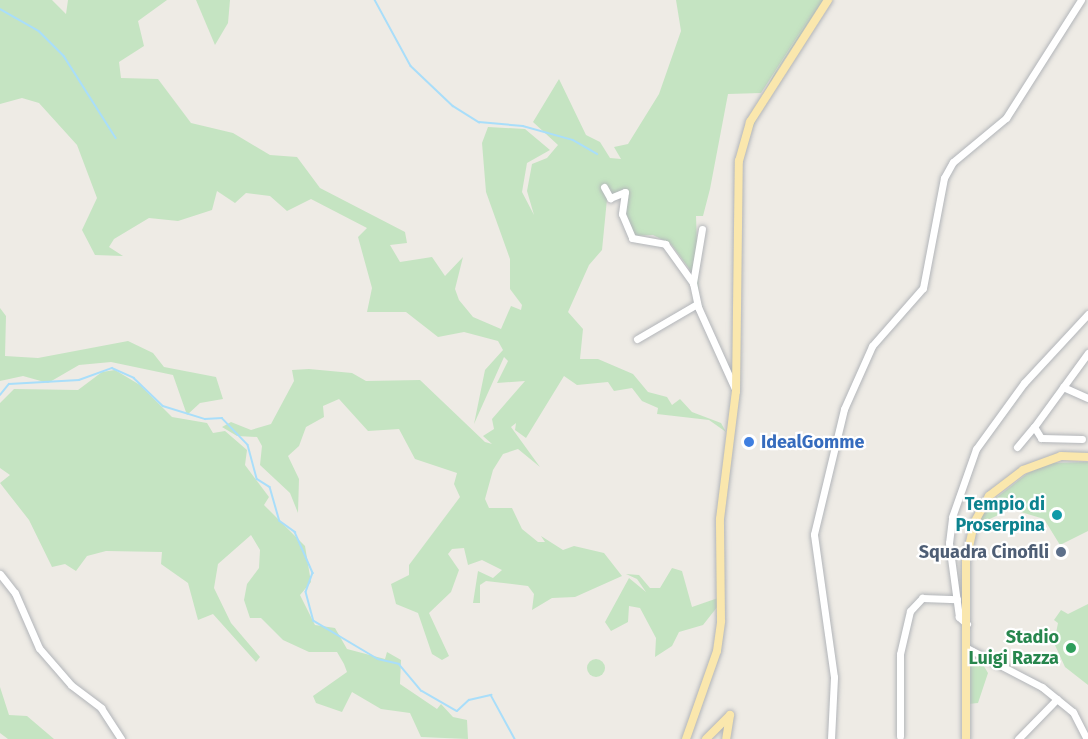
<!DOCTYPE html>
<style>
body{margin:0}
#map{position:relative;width:1088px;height:739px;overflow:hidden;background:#eeebe5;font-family:"Fira Sans",sans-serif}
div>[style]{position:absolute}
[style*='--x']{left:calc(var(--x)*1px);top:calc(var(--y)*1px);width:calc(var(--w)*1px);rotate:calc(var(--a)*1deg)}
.green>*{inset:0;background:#c5e4c2}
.round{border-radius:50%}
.stream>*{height:1.5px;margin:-0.75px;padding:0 0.75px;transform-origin:0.75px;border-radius:0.75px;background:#a9defa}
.roads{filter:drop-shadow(0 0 2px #b2b5b9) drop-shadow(0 0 2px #b2b5b9)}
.minor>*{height:7px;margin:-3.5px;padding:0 3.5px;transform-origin:3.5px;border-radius:3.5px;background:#fff}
.major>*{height:8px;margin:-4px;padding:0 4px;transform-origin:4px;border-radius:4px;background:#fae7ad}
.dots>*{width:16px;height:16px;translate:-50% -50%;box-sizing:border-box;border:3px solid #fff;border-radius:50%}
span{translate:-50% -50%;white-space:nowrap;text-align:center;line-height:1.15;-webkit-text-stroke:4.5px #fff;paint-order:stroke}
.shop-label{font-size:18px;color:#366cbe;font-weight:700}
.left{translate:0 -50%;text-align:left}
.culture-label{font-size:18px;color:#0d838f;font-weight:700}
.right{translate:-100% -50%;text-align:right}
.service-label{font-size:18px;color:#4e5e75;font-weight:700}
.leisure-label{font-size:18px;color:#27864d;font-weight:700}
</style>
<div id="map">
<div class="green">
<div style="clip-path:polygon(0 0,52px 0,66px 14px,68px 0,167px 0,138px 21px,144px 46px,119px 62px,121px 78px,158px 79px,191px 123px,233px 133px,270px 155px,297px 157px,320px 188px,405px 232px,407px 243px,390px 245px,400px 262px,432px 257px,445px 276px,463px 257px,455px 289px,459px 300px,473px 317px,501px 329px,511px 306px,521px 310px,522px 305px,510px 289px,510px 259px,486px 192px,482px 143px,488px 127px,525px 129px,550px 150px,527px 163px,522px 192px,534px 215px,527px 191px,532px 164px,547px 158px,558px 145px,533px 122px,559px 79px,586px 135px,600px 142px,610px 158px,621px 159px,614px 147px,628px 144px,659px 94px,681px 31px,676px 0,825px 0,778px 69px,740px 157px,733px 279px,738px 161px,759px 102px,774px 74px,819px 3px,761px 93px,728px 94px,710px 189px,703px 216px,696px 216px,699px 302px,693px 274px,671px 244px,653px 235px,632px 236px,625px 218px,625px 194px,607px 199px,602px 250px,589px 265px,568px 312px,583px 329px,580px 359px,598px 359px,633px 374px,648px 392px,667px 397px,672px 405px,680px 399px,692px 412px,721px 423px,726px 432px,709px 420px,657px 414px,658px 408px,642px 401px,632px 388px,614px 391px,608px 382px,577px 385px,564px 376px,526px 438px,515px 430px,516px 423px,511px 427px,540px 467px,518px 449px,503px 454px,493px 470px,485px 499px,489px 508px,512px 508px,522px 529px,538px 542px,545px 542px,541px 536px,563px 550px,574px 546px,604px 553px,622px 576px,575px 597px,552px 598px,532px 610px,534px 594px,528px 586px,486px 581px,480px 585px,480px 603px,473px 603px,478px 571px,493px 578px,502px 570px,482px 560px,468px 565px,464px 548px,452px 549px,448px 554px,459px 570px,451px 592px,429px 613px,449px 656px,442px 660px,432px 654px,418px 613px,396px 604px,391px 584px,409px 575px,409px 565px,460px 497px,454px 484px,457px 473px,415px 459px,399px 429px,368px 431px,339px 399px,323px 406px,324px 417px,306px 427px,299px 446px,288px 456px,299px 479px,298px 513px,290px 493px,260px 465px,262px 446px,257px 437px,237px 436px,222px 427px,231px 422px,251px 430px,271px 424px,294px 381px,292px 370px,309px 369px,352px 373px,366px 381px,420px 380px,485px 442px,492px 444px,483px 436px,494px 429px,492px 419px,525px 381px,497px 383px,508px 361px,504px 357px,474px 424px,485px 370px,503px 350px,498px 341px,464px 332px,438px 337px,406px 312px,367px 312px,372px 288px,358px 237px,367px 228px,311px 199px,287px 211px,270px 196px,246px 193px,235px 203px,217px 191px,212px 210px,178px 221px,149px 218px,114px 239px,109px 247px,123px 256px,95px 255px,82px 230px,97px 198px,77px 145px,39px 103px,22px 98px,0 104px)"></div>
<div style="clip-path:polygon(196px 0,230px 0,228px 23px,215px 45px)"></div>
<div style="clip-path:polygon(0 308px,6px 316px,5px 356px,38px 358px,128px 341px,153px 353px,164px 367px,216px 377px,223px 399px,200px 403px,187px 415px,173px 375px,111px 362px,79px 365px,48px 383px,23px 376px,0 381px)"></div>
<div style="clip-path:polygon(115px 370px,140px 385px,172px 417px,207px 423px,213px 433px,225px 431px,247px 450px,245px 465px,269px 497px,264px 505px,305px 546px,311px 582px,300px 595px,315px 625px,335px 628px,347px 649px,385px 659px,387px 652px,401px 660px,400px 684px,437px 709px,441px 704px,453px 717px,467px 720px,468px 739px,421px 737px,410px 713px,381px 709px,352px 692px,342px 712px,316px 703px,313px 696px,347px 672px,344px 664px,337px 652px,309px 652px,283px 640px,261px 618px,250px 618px,244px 600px,247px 584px,259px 568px,260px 550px,251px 535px,218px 564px,214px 588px,231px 623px,260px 657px,256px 662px,213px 614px,198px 620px,188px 583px,161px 564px,162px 552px,106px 551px,87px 556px,76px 571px,65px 564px,52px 567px,29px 520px,0 483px,10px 475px,0 468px,0 403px,14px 389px,78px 390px,102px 372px)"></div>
<div style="clip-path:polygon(1088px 462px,1088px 531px,1060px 545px,1044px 519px,1011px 509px,977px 525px,987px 505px,1028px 473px,1051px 463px)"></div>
<div style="clip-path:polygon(672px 568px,682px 571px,692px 607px,718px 598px,718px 606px,703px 625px,679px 632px,672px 646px,655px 657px,656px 638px,640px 608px,629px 606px,628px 622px,611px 631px,605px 622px,629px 578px,646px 592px,637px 579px,626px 574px,639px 575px,650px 588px,660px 588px)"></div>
<div style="clip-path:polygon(1088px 604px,1088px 685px,1065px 667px,1054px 643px,1058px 623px,1054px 620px,1061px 610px,1068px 614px)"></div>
<div style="clip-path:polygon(979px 658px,988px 673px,978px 703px,968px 704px,969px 664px)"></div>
<div class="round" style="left:587px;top:659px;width:18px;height:18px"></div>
<div style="clip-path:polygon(0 687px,9px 715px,27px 716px,54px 739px,8px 739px,0 733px)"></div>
</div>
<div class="stream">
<div style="--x:375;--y:0;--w:75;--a:61.4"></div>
<div style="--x:411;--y:66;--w:58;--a:43.6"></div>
<div style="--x:453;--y:106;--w:31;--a:32"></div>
<div style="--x:479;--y:122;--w:44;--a:5.2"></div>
<div style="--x:523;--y:126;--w:52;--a:15.6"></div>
<div style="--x:573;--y:140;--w:28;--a:30"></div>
<div style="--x:0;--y:9;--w:45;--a:29.4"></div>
<div style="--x:39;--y:31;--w:35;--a:45"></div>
<div style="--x:64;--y:56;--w:97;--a:57.6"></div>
<div style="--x:0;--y:395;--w:14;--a:-51"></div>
<div style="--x:9;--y:384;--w:70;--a:-3.3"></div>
<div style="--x:79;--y:380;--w:35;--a:-20"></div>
<div style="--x:112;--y:368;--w:24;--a:24"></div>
<div style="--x:134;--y:378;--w:40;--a:44"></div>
<div style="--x:163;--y:406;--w:44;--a:17.2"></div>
<div style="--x:205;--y:419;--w:17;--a:-3"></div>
<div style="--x:222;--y:418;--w:37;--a:46"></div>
<div style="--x:248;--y:445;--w:35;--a:75"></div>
<div style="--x:257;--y:479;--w:15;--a:32"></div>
<div style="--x:270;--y:487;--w:35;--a:74"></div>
<div style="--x:280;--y:521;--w:19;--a:36"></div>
<div style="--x:295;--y:532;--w:45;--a:66.3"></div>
<div style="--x:313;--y:573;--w:20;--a:110"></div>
<div style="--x:306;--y:592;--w:30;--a:75"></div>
<div style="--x:314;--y:621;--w:74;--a:30.7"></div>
<div style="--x:378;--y:659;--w:22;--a:13"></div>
<div style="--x:399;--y:664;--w:35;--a:50"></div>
<div style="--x:422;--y:691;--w:40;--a:29.7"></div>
<div style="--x:457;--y:711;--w:16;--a:-43"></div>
<div style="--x:469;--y:700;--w:23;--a:-13"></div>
<div style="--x:491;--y:695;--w:50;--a:61.4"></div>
</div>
<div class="roads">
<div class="minor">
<div style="--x:604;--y:187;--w:13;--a:61"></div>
<div style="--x:610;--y:198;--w:16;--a:-22"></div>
<div style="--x:625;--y:192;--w:22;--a:98"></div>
<div style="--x:622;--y:214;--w:26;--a:67"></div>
<div style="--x:632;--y:238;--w:34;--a:10"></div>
<div style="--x:665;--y:244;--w:48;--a:54.3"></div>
<div style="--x:702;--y:229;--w:55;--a:99.5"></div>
<div style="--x:693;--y:283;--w:25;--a:78"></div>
<div style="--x:698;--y:307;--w:92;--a:65.7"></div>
<div style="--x:637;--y:339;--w:69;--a:-30.3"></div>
<div style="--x:1063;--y:387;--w:27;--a:24"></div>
<div style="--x:1082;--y:439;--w:41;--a:-178.6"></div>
<div style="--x:1041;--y:438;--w:13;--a:-122"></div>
<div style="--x:1034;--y:427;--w:92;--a:-53.9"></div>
<div style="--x:1017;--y:447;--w:26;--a:-50"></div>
<div style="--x:0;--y:574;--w:24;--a:52"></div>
<div style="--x:15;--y:593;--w:60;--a:66.4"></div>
<div style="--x:39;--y:648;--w:49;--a:49.1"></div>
<div style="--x:71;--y:685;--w:38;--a:37"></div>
<div style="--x:101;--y:708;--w:37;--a:57"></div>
<div style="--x:967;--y:624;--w:11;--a:-139"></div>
<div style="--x:959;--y:617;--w:75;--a:-97.7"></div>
<div style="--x:949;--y:543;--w:26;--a:-83"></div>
<div style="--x:952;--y:517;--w:72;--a:-70.6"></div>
<div style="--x:976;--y:449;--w:82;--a:-54"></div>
<div style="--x:1024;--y:383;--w:94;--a:-47.2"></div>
<div style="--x:967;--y:648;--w:85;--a:27.5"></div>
<div style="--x:1042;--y:687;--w:40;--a:39"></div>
<div style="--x:1073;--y:712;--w:30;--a:63"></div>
<div style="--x:900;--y:736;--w:82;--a:-90"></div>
<div style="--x:900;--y:654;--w:44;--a:-76.9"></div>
<div style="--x:910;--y:611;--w:18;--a:-47"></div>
<div style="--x:922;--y:598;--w:35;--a:2"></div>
<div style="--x:831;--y:739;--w:62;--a:-87.2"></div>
<div style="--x:834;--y:677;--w:144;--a:-98"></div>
<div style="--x:814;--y:534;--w:129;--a:-76.5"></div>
<div style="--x:844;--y:409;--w:69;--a:-66"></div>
<div style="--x:872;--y:346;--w:77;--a:-48.7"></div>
<div style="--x:923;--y:288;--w:112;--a:-79.2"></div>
<div style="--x:944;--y:178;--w:18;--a:-61"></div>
<div style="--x:953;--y:162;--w:69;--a:-39.7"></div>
<div style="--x:1006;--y:118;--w:140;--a:-57.6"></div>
<div style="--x:1018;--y:739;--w:56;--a:-45.7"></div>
</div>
<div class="major">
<div style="--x:686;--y:739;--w:93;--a:-70.6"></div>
<div style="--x:717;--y:651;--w:30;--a:-82"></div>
<div style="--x:721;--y:621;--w:102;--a:-90.6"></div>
<div style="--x:720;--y:519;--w:129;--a:-82.9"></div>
<div style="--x:736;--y:391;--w:230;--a:-89.3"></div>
<div style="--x:739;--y:161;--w:41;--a:-74.2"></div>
<div style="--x:750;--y:122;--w:145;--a:-57.4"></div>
<div style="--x:706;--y:739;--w:34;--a:-45"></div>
<div style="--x:730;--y:715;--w:24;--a:99"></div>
<div style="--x:966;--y:739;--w:178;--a:-90"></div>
<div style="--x:966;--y:561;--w:39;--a:-78"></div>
<div style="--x:974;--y:523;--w:31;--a:-61"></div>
<div style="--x:989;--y:496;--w:43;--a:-37.4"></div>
<div style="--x:1023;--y:470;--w:40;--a:-20.2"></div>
<div style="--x:1061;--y:456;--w:27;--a:2"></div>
</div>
</div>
<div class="dots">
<div style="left:749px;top:442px;background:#3f7fe0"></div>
<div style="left:1057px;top:515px;background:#0f9aa8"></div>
<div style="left:1061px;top:552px;background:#5c6f8a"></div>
<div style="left:1071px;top:648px;background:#2e9e5b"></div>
</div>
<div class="shop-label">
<span class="left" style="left:761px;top:442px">IdealGomme</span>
</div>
<div class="culture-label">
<span class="right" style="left:1045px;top:515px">Tempio di<br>Proserpina</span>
</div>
<div class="service-label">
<span class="right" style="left:1049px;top:552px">Squadra Cinofili</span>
</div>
<div class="leisure-label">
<span class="right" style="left:1059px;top:648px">Stadio<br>Luigi Razza</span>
</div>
</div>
